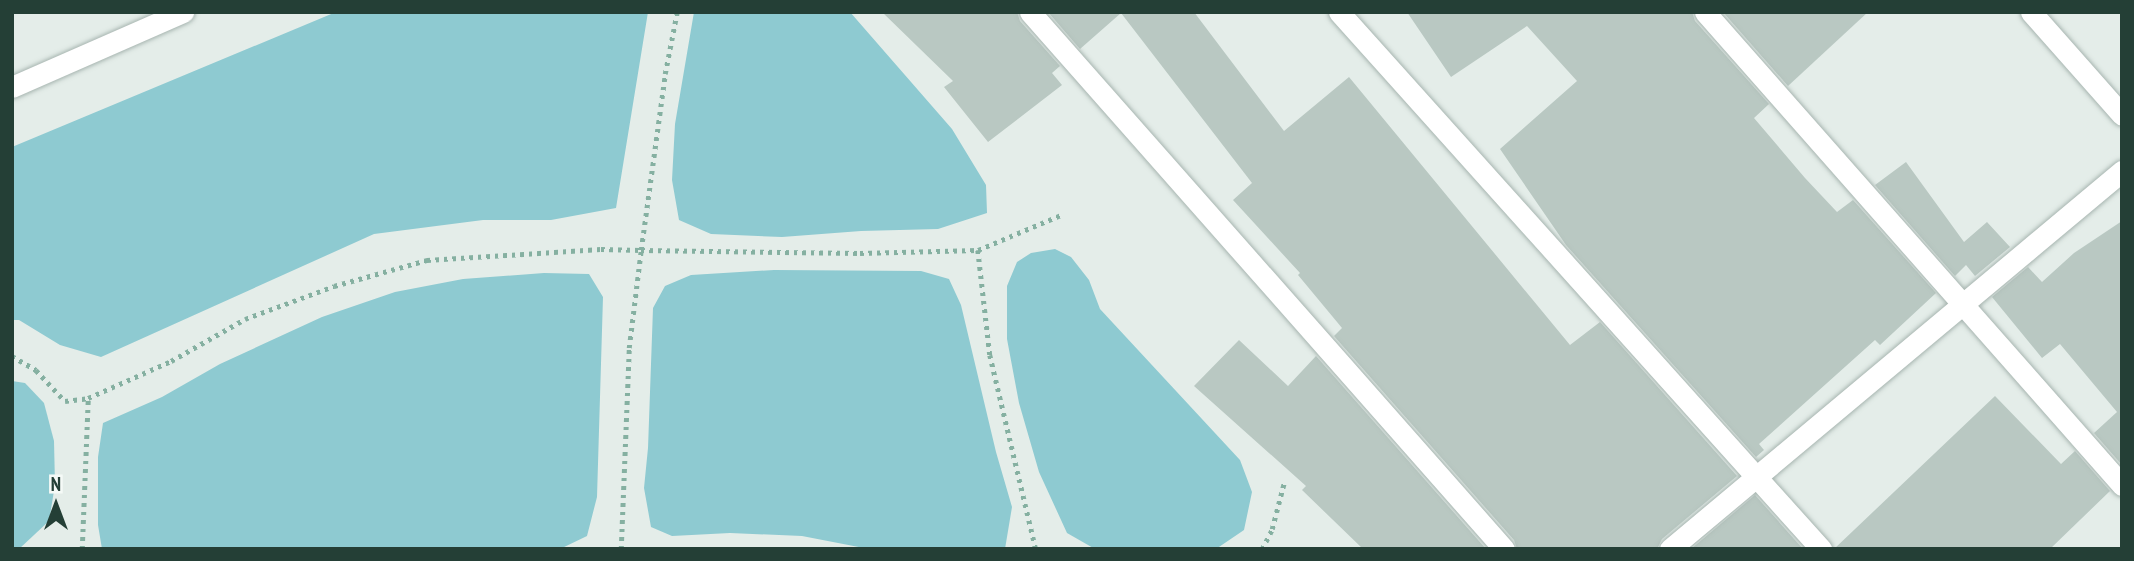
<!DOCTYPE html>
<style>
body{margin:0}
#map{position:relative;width:2134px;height:561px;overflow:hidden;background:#e4ede9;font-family:"PT Sans Narrow",sans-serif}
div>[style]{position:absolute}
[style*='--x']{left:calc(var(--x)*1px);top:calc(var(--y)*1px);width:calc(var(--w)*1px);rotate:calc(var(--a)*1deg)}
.water>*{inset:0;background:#8ecad1}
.building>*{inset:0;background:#b9c8c2}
.path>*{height:4.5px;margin-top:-2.25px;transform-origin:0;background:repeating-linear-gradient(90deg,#85b0a1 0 3.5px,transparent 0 8.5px)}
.roads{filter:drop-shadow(0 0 2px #a7b5b0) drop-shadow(0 0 2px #a7b5b0)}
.street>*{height:21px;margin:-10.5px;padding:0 10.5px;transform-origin:10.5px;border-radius:10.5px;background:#fff}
.secondary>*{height:21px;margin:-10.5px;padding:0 10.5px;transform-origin:10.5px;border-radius:10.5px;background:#fff}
span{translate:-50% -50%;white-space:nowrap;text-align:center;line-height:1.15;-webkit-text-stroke:6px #f5faf7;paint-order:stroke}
.frame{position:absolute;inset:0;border:14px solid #243f36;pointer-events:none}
.north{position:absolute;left:21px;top:470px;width:70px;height:70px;-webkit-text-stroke:5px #f5faf7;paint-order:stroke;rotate:0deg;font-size:19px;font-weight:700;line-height:28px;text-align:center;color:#243f36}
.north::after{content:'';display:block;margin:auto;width:24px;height:32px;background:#243f36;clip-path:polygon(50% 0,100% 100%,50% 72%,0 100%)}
</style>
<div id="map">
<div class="water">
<div style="clip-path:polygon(336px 12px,648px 12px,616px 208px,551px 220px,483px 220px,374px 234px,101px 357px,60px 345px,19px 320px,12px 320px,12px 147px)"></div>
<div style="clip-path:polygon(694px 12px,850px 12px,952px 129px,986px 185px,987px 213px,938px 229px,861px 231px,782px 237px,711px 234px,679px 220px,672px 180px,675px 124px)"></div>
<div style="clip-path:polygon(1055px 249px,1071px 257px,1089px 280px,1100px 309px,1240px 460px,1252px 492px,1244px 530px,1216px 549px,1095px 549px,1067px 533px,1039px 472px,1019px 403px,1007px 339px,1007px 286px,1017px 262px,1031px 253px)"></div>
<div style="clip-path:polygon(774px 270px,921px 271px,949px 279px,961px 305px,996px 452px,1012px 507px,1005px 549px,869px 549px,802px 536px,730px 533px,672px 536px,651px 527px,644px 488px,648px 448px,653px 308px,665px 286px,691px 275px)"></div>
<div style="clip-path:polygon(544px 273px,589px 274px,603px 297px,597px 497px,587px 536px,560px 549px,102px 549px,98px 525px,98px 457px,103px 423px,162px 397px,220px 364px,322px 317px,395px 292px,463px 279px)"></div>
<div style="clip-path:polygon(12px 381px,25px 383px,44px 403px,54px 441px,55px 485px,49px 521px,19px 549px,12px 549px)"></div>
</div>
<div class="building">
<div style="clip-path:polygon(882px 12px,1017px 12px,1020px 21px,1060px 66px,1052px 73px,1062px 85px,988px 142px,944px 87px,953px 81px)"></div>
<div style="clip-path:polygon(1048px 12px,1194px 12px,1284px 131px,1349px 77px,1570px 345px,1600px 322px,1737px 476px,1662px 539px,1657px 549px,1517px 549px,1514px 540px,1334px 336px,1342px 328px,1298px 275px,1300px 273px,1233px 200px,1252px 183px,1121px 13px,1080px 49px)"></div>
<div style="clip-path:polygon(1407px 12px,1692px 12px,1695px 21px,1769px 104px,1754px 118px,1805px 178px,1837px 212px,1853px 200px,1936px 293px,1880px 345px,1875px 340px,1759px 444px,1764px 450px,1756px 457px,1566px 245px,1500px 149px,1577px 81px,1527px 26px,1451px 77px)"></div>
<div style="clip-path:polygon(1723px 12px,1868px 12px,1788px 86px)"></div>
<div style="clip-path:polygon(1906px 162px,1964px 242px,1987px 222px,2010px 247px,1975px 276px,1966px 265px,1955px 276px,1875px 185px)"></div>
<div style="clip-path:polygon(2122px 221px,2122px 465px,2094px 433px,2117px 412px,2060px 344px,2042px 358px,1992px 297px,2028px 267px,2042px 282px,2074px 253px)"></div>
<div style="clip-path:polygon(1239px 340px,1288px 386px,1316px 356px,1486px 549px,1363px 549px,1302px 490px,1306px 486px,1194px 386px)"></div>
<div style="clip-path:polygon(1995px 396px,2061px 464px,2075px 451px,2110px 491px,2050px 549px,1834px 549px)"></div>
<div style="clip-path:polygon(1755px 495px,1803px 549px,1691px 549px)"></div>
</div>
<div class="path">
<div style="--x:978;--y:250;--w:90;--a:-22.9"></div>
<div style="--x:12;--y:356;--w:28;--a:30"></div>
<div style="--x:36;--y:370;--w:42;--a:46.9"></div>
<div style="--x:65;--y:401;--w:23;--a:-7"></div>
<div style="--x:88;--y:398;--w:91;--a:-24"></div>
<div style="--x:171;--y:361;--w:85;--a:-29.6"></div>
<div style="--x:245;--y:319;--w:95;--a:-20.3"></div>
<div style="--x:334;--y:286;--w:97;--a:-15.6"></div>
<div style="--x:427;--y:260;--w:174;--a:-3.6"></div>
<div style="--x:601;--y:249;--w:40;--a:1.4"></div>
<div style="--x:641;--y:250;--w:178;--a:-82.2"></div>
<div style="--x:665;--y:74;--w:63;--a:-79"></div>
<div style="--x:82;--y:549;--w:151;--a:-87.7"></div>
<div style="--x:621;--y:549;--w:201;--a:-87.7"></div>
<div style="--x:629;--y:348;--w:99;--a:-83"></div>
<div style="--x:641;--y:250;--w:219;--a:0.8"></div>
<div style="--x:860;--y:253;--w:118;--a:-1.5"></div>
<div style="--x:978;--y:250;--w:106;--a:83.5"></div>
<div style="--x:990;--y:355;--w:199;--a:76.7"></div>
<div style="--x:1262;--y:549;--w:22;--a:-63"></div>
<div style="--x:1272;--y:529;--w:48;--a:-75.4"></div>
</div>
<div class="roads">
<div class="street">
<div style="--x:1030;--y:12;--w:716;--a:48.57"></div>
<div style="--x:1339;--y:12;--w:722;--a:48.09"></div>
<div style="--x:1705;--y:12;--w:631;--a:48.6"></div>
<div style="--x:2031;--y:12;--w:137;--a:48.5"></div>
<div style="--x:1670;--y:549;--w:589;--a:-39.91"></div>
</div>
<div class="secondary">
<div style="--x:12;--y:87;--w:187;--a:-23.7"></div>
</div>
</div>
<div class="frame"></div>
<div class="north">N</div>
</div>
